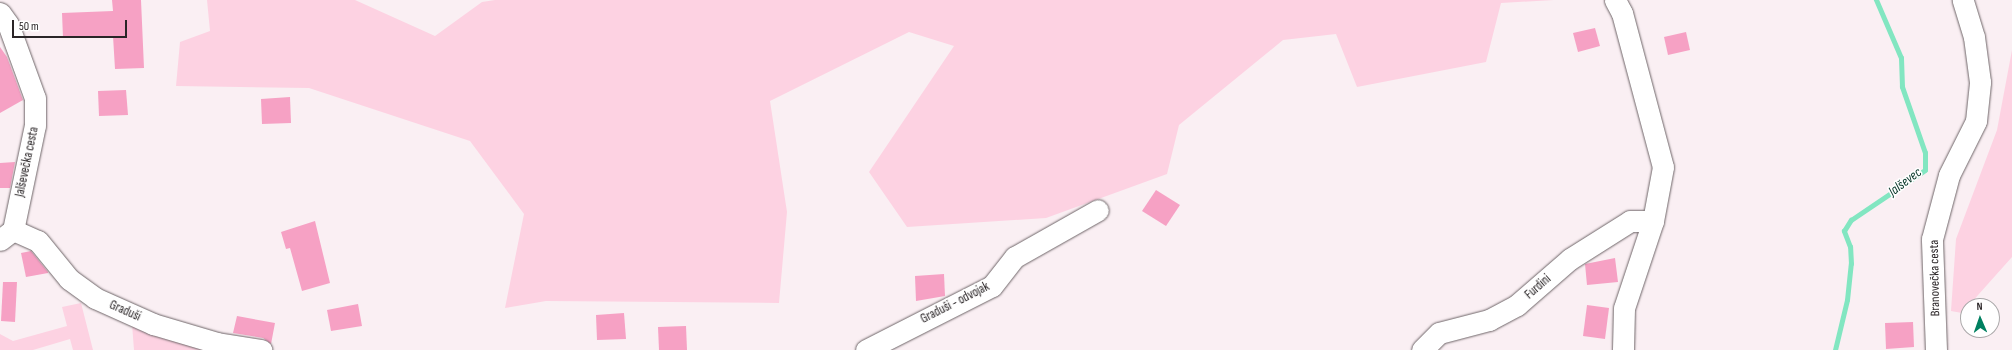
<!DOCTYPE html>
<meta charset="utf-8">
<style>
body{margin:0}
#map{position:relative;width:2012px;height:350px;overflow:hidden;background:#faeff3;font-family:"Sofia Sans Condensed",sans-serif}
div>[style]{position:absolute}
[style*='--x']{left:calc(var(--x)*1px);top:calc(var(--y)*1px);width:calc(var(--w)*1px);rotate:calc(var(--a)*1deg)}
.green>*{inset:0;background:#fdd2e2}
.stream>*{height:4.5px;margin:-2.25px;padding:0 2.25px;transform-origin:2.25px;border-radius:2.25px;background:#82e6c1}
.building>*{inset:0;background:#f6a1c4}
.roads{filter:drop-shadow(0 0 1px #6e6568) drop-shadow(0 0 1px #6e6568)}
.minor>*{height:21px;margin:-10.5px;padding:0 10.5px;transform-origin:10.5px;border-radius:10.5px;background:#fff}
span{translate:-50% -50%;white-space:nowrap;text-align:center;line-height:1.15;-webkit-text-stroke:3px #fff;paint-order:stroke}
.street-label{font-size:13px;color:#2a2527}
.water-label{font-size:14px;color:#043426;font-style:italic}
.north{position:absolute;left:1960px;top:298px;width:40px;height:40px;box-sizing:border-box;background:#fff;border:1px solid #aaa8a9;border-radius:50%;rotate:358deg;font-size:11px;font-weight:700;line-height:16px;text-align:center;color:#2a2527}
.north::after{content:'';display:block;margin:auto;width:14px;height:18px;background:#008060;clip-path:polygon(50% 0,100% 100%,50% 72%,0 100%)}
.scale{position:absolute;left:12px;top:20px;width:115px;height:18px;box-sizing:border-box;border:2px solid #2a2527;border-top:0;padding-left:5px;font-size:12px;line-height:14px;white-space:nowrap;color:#2a2527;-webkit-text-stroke:3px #fff;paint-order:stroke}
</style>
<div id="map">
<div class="green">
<div style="clip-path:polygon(207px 0,355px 0,435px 36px,482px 2px,495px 0,1554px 0,1501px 3px,1486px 62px,1357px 87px,1336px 34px,1283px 40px,1179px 125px,1167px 174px,1046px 218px,907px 227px,869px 172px,954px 46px,909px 32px,770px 101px,787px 212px,779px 303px,546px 301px,505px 308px,524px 214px,470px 141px,309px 88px,176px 86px,180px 42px,210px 31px)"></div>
<div style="clip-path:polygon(2012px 50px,2012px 257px,1962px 313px,1951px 311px,1956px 239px,1997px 130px)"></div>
<div style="clip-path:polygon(81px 303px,93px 350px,73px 350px,70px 339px,33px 350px,0 350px,0 334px,13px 341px,67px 326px,62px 307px)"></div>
<div style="clip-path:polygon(132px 324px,232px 350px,134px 350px)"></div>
</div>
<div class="stream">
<div style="--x:1835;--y:350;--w:51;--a:-76.5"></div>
<div style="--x:1847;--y:300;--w:36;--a:-84"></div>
<div style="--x:1851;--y:264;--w:17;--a:-93"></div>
<div style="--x:1850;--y:247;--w:17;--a:-111"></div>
<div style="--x:1844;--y:231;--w:13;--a:-58"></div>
<div style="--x:1851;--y:220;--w:89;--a:-34"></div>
<div style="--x:1925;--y:170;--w:17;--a:-90"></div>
<div style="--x:1925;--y:153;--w:70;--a:-109.2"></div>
<div style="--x:1902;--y:87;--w:29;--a:-92"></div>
<div style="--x:1901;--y:58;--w:63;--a:-113.3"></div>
</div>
<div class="building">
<div style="clip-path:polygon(112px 0,141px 0,144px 68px,115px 69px,113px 36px,63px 38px,62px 13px,113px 11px)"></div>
<div style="clip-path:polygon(1595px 28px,1600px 46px,1578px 52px,1573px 33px)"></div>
<div style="clip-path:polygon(1686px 32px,1690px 50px,1668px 55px,1664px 37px)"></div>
<div style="clip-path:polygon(0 47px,7px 57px,23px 100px,0 113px)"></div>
<div style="clip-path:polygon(126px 90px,128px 115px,99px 116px,98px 91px)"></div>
<div style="clip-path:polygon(290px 97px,291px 123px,262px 124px,261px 99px)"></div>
<div style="clip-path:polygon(15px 162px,10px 188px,0 188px,0 163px)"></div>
<div style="clip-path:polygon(1156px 190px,1180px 205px,1166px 226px,1142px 211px)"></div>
<div style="clip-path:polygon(315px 221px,330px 283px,302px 291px,290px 248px,286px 249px,281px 232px)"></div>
<div style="clip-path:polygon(31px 251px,48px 272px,48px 273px,26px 277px,21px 253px)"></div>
<div style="clip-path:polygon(1615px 258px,1618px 282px,1587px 285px,1585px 264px)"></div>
<div style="clip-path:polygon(944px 274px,945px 296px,916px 301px,915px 276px)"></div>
<div style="clip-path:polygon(3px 282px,17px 282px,15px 322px,1px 321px)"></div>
<div style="clip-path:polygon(358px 304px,362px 326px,331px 331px,327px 310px)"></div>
<div style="clip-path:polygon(1587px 305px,1609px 308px,1605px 339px,1583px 336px)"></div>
<div style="clip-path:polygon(624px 313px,626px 339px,597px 340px,596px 315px)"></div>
<div style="clip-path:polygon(237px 316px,275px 323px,271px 344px,263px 338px,233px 333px)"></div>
<div style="clip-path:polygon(1913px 322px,1914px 347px,1886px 349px,1885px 323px)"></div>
<div style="clip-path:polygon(686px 326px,687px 350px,659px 350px,658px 327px)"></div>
</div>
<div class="roads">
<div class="minor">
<div style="--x:1615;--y:0;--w:15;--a:62"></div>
<div style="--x:1622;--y:13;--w:159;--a:75.1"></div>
<div style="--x:1663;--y:167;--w:55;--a:100.5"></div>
<div style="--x:1653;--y:221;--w:92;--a:108.4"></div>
<div style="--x:1624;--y:308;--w:42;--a:91.4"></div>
<div style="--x:0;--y:13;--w:14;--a:54"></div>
<div style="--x:8;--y:24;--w:79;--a:70"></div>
<div style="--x:35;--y:98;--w:27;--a:90"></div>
<div style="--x:35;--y:125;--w:107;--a:101.8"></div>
<div style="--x:13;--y:230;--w:16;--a:142"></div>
<div style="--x:13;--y:230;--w:27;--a:24"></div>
<div style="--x:38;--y:241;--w:49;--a:50.8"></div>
<div style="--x:69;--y:279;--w:32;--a:36"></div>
<div style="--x:95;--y:298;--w:64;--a:24.1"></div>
<div style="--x:153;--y:324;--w:67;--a:16.5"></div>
<div style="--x:217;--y:343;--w:45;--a:9"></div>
<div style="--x:866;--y:350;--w:141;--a:-26.9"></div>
<div style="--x:992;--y:286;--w:37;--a:-52"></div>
<div style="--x:1015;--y:257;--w:95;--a:-29.5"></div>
<div style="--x:1422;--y:350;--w:24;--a:-45"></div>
<div style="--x:1439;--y:333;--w:52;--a:-14.6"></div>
<div style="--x:1489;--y:320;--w:32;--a:-28"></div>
<div style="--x:1517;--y:305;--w:70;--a:-41"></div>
<div style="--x:1570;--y:259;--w:71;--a:-32.3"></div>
<div style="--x:1630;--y:221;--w:23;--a:0"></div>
<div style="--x:1936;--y:350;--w:111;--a:-92.1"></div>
<div style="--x:1932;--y:239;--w:66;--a:-75.1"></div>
<div style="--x:1949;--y:175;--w:60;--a:-63.4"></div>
<div style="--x:1976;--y:121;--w:39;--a:-84"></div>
<div style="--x:1980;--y:82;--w:45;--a:-97.6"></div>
<div style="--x:1974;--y:37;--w:39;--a:-107"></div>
</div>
</div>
<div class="street-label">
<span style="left:27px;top:162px;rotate:-78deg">Jalševečka cesta</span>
<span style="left:1935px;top:278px;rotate:-91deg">Branovečka cesta</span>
<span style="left:1538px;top:287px;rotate:-41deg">Furdini</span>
<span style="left:955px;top:303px;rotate:-27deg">Graduši - odvojak</span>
<span style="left:125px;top:311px;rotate:24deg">Graduši</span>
</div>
<div class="water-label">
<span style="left:1905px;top:182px;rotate:-37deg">Jalševec</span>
</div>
<div class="north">N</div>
<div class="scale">50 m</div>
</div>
